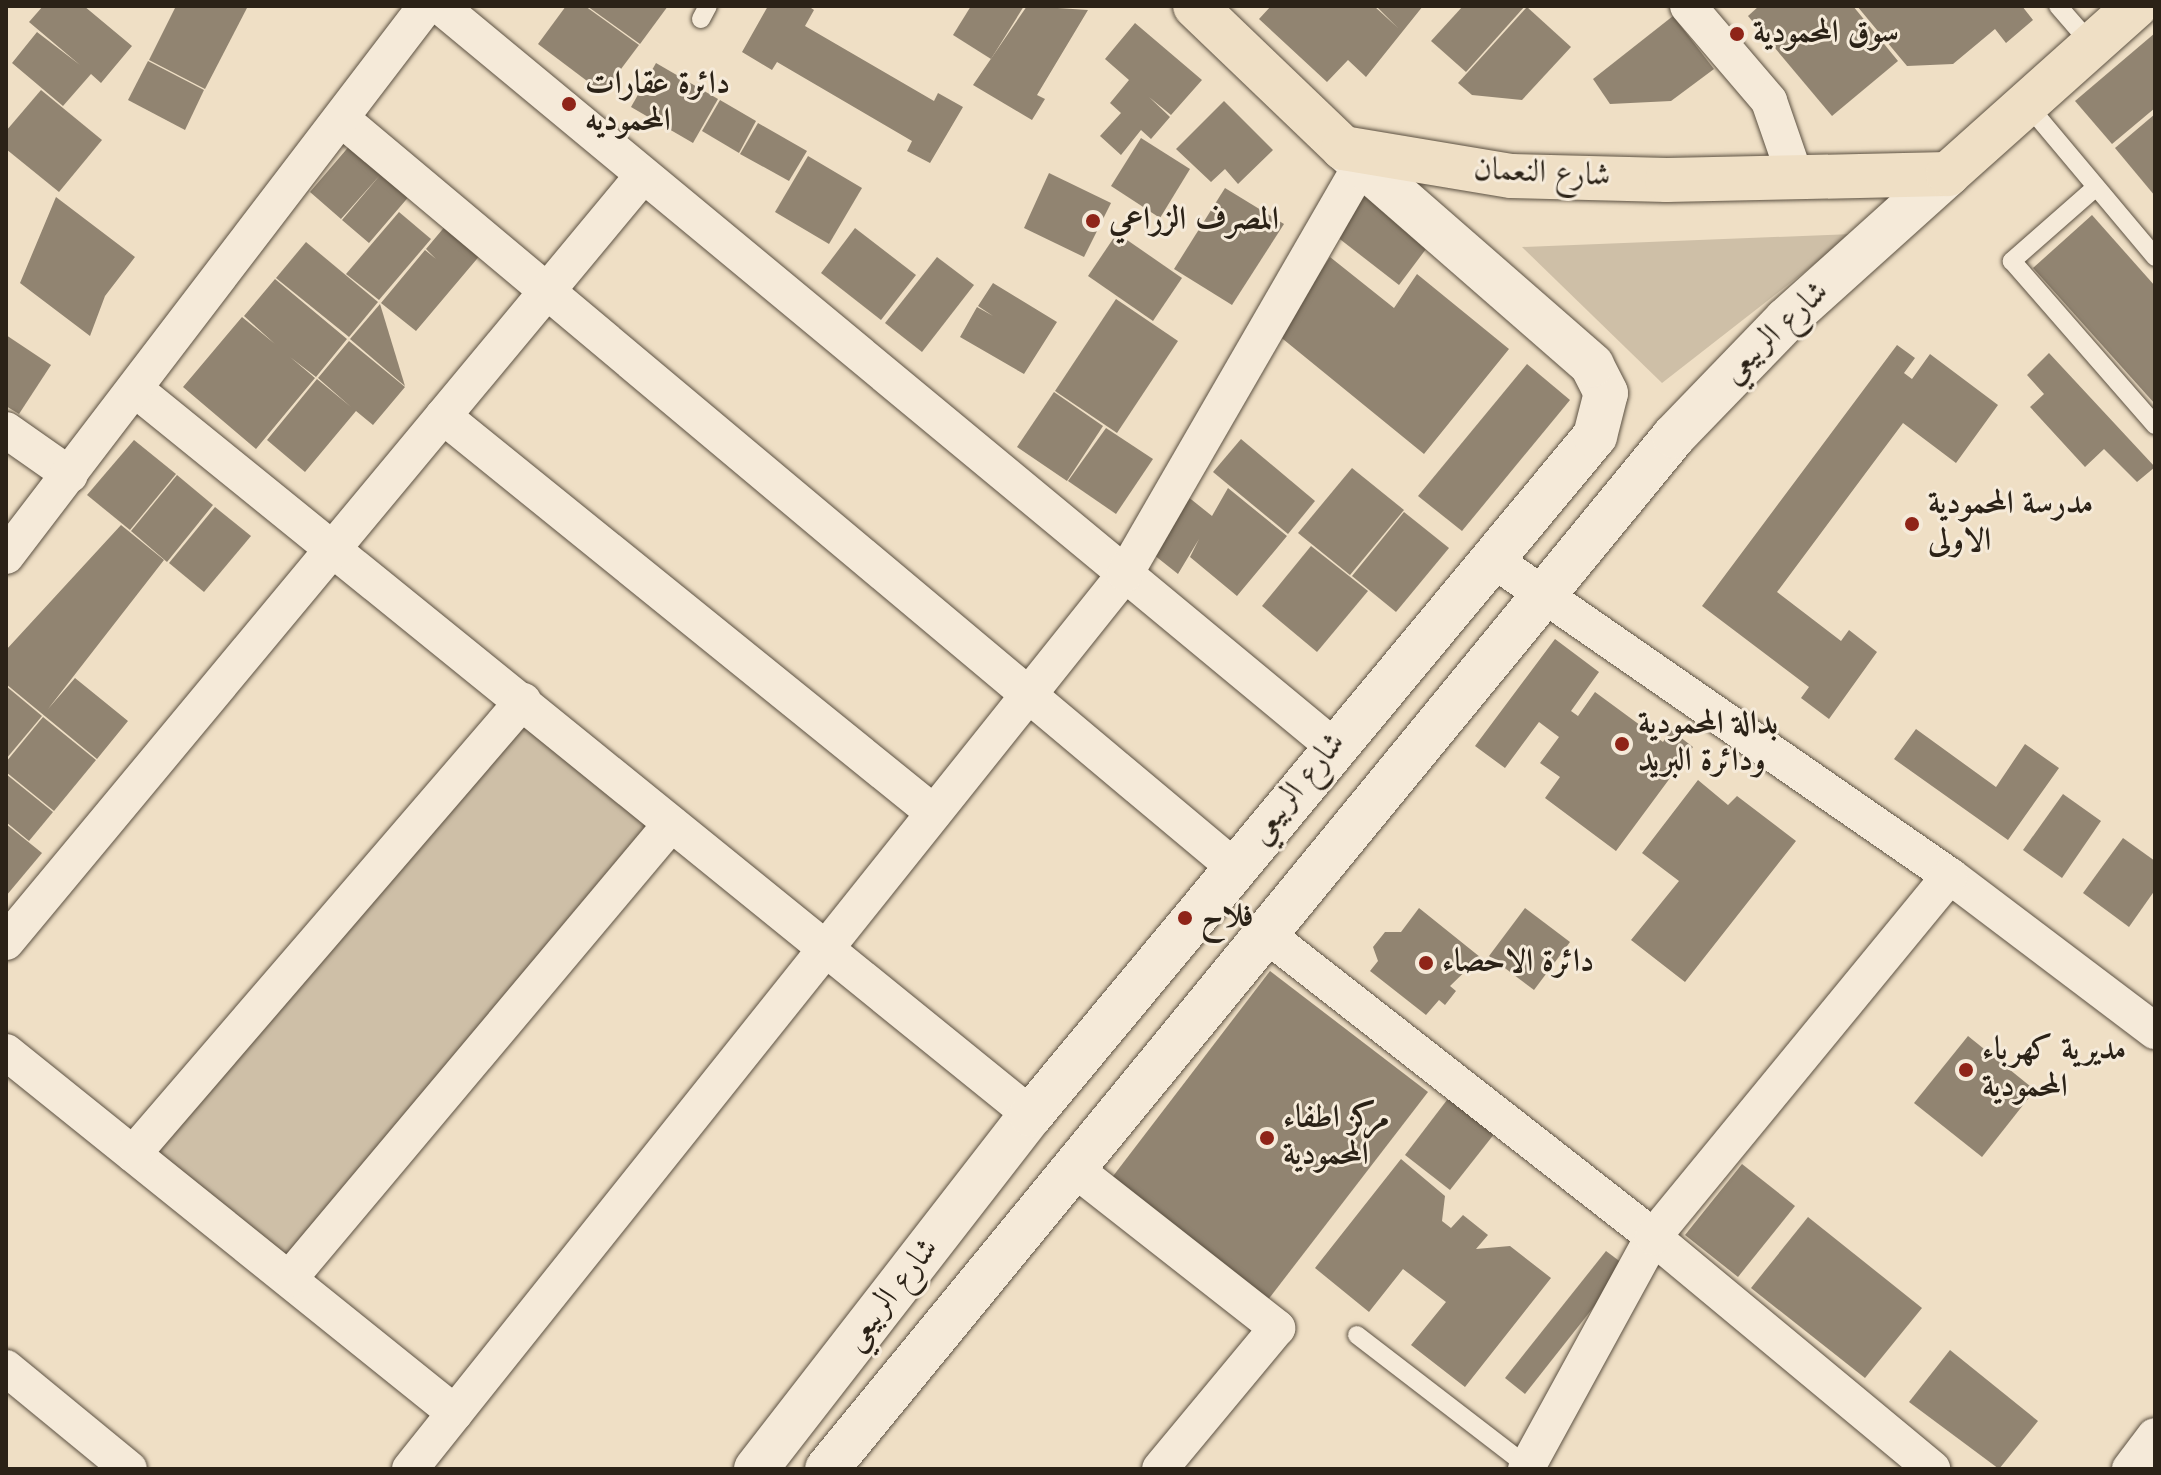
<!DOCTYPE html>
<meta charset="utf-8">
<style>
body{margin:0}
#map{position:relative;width:2161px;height:1475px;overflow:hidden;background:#efdfc5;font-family:"Old Standard TT",Amiri,serif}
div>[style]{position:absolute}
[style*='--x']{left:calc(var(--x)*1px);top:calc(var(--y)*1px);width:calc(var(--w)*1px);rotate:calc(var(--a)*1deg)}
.green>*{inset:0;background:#cebfa7}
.building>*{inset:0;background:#918471}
.roads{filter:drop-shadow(0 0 2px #5c5142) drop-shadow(0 0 2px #5c5142)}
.lane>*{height:18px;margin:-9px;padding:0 9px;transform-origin:9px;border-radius:9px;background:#f5ead9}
.street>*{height:36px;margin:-18px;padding:0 18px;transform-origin:18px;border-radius:18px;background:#f5ead9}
.secondary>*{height:44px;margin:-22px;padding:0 22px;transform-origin:22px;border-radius:22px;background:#f5ead9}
.primary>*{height:44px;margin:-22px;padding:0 22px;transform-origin:22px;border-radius:22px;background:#efdfc5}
.dots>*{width:22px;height:22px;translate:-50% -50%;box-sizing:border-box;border:4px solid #f5ead9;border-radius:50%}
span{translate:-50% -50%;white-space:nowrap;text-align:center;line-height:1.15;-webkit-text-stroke:6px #f5ead9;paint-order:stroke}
.poi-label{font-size:32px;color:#2b2217;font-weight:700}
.left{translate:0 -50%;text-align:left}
.street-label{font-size:32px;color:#2b2217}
.frame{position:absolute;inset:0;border:8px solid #2b2217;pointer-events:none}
</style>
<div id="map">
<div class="green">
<div style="clip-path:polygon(1853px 234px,1662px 383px,1522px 247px)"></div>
<div style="clip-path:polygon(523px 701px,671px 824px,289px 1279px,133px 1154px)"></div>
</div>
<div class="building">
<div style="clip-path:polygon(43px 6px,84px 6px,132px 46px,101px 83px,91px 74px,63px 106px,12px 63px,37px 32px,80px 65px,29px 22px)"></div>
<div style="clip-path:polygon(176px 6px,248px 6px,205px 89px,149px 60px)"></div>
<div style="clip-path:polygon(566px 6px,585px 6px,639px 45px,603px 93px,538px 44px)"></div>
<div style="clip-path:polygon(587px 6px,668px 6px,640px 44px)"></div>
<div style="clip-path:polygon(768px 6px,808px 6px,814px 10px,805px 26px,934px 101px,938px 93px,963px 107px,930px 163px,907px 151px,912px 141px,777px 62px,772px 70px,742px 52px)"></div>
<div style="clip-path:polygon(971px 6px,1024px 6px,991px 59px,953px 35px)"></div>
<div style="clip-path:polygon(1027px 6px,1088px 10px,1037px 95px,1045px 99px,1032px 120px,973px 85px)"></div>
<div style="clip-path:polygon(1271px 6px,1374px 6px,1398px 28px,1376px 6px,1423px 6px,1366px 77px,1348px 60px,1327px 82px,1259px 19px)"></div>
<div style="clip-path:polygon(1463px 6px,1525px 6px,1466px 72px,1431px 41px)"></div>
<div style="clip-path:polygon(1759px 6px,1853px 6px,1898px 61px,1832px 116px,1748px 16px)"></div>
<div style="clip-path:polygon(1857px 6px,2022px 6px,2033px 20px,2006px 43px,1995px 29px,1953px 64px,1907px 66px)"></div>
<div style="clip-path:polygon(1527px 7px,1571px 47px,1522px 100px,1472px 95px,1458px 83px)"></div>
<div style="clip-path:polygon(1673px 16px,1714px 69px,1671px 101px,1610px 104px,1593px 79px)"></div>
<div style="clip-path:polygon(1135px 23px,1202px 80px,1171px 115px,1149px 97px,1170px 117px,1151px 139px,1141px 130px,1121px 155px,1100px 136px,1121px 113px,1110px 103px,1129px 80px,1105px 59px)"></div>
<div style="clip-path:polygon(2155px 33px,2155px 108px,2112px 144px,2075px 101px)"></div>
<div style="clip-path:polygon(148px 61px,204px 90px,185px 130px,128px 100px)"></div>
<div style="clip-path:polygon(656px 63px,718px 99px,693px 143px,631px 107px)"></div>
<div style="clip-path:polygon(41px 90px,102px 140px,59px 192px,6px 149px,6px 131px)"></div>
<div style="clip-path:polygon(720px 100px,756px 121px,739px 153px,702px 131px)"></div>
<div style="clip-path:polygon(1224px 101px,1273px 150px,1238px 184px,1225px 169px,1211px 182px,1176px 149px)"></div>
<div style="clip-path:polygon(2155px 114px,2155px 196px,2115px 148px)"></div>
<div style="clip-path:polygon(758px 123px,807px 151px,789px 181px,740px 154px)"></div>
<div style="clip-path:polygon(1141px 138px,1190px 169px,1160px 218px,1111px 186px)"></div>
<div style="clip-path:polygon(351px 144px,411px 194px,369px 243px,342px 220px,381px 174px,341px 219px,310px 192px)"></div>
<div style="clip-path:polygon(808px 156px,862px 188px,829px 244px,775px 212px)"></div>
<div style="clip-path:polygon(1049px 173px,1111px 203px,1084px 257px,1024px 228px)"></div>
<div style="clip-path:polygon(1225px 188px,1284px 224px,1232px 305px,1174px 269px)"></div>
<div style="clip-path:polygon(1366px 191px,1432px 241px,1399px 285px,1332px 233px)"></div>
<div style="clip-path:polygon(56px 197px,135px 257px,105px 296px,90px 336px,20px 283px)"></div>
<div style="clip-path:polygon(399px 212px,431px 239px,379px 300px,346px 274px)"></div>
<div style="clip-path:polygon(2092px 215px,2155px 286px,2155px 404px,2033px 268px)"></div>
<div style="clip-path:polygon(452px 218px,487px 247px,416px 331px,381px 303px,425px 250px,436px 259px,426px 249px)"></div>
<div style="clip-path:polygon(855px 228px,916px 275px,881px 320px,821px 273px)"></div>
<div style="clip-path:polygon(1117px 233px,1182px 278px,1153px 321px,1088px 276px)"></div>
<div style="clip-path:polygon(306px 242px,378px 302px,349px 337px,276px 278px)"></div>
<div style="clip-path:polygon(937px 257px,974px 285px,922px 352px,885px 323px)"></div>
<div style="clip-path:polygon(1330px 257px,1394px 308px,1417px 274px,1509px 349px,1424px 454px,1278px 335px)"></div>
<div style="clip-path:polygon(275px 279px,347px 339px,316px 377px,290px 357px,315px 378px,256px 449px,183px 387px,242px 317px,275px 344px,244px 316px)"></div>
<div style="clip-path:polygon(993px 283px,1057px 322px,1024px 374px,960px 337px,977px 307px,993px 316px,978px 306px)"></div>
<div style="clip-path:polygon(1116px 299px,1178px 341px,1117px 433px,1055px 391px)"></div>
<div style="clip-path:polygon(380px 304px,405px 386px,350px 339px)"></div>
<div style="clip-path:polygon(6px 335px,51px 365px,19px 414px,6px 406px)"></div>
<div style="clip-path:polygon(349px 341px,405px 387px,373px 425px,356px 411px,305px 472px,267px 440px,317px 379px,351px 407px,318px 378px)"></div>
<div style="clip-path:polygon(1897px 345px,1915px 358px,1904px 373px,1912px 379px,1930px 354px,1998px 405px,1956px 463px,1903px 423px,1777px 592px,1841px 641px,1849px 630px,1877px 652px,1829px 719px,1801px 698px,1809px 687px,1702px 606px)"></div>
<div style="clip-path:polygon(2049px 353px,2155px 467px,2137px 482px,2104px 449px,2085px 467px,2030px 407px,2044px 394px,2027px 375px)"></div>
<div style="clip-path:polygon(1527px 364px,1570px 400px,1462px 531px,1418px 496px)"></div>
<div style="clip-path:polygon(1054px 392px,1103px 426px,1067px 481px,1017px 447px)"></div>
<div style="clip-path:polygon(1106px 428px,1153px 459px,1116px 514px,1068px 481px)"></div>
<div style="clip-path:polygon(1241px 439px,1315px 501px,1288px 534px,1213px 472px)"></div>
<div style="clip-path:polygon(134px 440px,176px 474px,130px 530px,87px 495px)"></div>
<div style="clip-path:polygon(1352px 468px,1404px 510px,1350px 575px,1298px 533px)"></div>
<div style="clip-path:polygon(177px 475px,213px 505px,167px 562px,131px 531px)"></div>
<div style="clip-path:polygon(1228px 488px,1287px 536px,1237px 596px,1190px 557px,1199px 539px,1178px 574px,1149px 551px,1182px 492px,1212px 516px)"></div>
<div style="clip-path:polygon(215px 507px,251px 536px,204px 592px,169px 563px)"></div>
<div style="clip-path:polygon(1404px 512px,1449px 548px,1396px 612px,1352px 576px)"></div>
<div style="clip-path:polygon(121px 525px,164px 560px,48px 709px,75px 678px,128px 721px,97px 759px,6px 684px,6px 650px)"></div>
<div style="clip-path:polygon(1311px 546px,1368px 591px,1317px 652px,1262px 606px)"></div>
<div style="clip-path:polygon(1555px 639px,1599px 672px,1571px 711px,1578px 716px,1595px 692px,1663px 742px,1671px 730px,1693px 747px,1616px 851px,1545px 798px,1560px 777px,1540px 763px,1559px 737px,1539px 722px,1505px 768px,1475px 746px)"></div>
<div style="clip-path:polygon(6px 686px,42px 716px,6px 759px)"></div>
<div style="clip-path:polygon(43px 717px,96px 760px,54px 811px,6px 772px,6px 762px)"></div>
<div style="clip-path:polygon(1916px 729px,1996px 787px,2025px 744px,2059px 768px,2008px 840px,1894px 759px)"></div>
<div style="clip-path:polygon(6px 774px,53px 812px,29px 841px,6px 822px)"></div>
<div style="clip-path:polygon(1698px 780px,1728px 805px,1737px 796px,1796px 841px,1685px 982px,1631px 940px,1679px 881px,1642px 853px)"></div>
<div style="clip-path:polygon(2063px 794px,2101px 821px,2062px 878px,2023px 850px)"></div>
<div style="clip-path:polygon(6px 824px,42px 853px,6px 896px)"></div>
<div style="clip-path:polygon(2123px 838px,2155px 861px,2155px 890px,2129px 927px,2083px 893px)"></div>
<div style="clip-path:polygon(1419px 908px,1480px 957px,1450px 986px,1456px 991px,1445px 1005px,1439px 1000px,1426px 1015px,1370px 971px,1378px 961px,1373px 947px,1385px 932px,1401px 932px)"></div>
<div style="clip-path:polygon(1525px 908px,1570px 942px,1534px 990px,1489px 956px)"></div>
<div style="clip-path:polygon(1270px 971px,1428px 1092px,1264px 1305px,1107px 1184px)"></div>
<div style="clip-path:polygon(1968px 1036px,2035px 1090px,1982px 1157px,1914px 1103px)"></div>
<div style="clip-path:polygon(1450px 1096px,1495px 1133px,1450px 1190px,1405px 1155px)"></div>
<div style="clip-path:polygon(1401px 1159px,1445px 1196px,1442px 1221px,1451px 1228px,1463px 1215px,1488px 1235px,1476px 1249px,1510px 1246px,1551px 1278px,1465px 1387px,1411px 1345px,1446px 1302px,1403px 1269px,1369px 1312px,1315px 1268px)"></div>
<div style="clip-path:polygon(1742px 1164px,1795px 1206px,1738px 1277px,1685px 1235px)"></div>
<div style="clip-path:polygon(1808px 1217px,1922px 1308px,1865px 1378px,1751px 1288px)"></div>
<div style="clip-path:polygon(1606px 1251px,1626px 1266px,1525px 1394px,1505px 1378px)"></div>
<div style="clip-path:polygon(1950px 1350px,2038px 1421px,1999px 1469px,1909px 1402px)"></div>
</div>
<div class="roads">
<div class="lane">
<div style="--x:2058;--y:6;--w:50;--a:49"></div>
<div style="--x:701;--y:19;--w:15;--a:-62"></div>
<div style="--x:2026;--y:103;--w:201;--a:50"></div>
<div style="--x:2095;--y:188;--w:111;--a:138.7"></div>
<div style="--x:2012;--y:261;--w:218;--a:48.9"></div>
<div style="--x:1357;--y:1335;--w:215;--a:37.6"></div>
</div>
<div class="street">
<div style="--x:440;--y:6;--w:1160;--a:39.65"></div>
<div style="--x:1688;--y:6;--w:125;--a:49.5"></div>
<div style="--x:1769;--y:101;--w:83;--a:70.9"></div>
<div style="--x:344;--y:121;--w:1161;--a:39.97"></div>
<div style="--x:136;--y:390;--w:1152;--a:39.01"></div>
<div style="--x:443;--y:416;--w:631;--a:38.96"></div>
<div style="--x:6;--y:430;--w:78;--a:35.1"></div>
<div style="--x:6;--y:556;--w:692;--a:-52.63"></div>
<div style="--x:1492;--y:559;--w:557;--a:34.69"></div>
<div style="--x:1950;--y:876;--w:257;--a:37.1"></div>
<div style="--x:1262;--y:931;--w:497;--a:38"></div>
<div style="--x:1653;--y:1237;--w:363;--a:39.7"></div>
<div style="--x:6;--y:942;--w:993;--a:-50.27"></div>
<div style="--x:6;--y:1052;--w:576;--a:38.8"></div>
<div style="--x:133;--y:1154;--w:598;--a:-49.27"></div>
<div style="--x:1072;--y:1167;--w:261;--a:38.1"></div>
<div style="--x:1277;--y:1328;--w:183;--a:129.7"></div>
<div style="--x:289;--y:1279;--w:594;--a:-49.98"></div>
<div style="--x:6;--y:1368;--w:159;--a:39.4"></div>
<div style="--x:410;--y:1469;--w:1146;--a:-51.38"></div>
<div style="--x:1125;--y:574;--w:474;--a:-60"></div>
<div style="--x:1526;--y:1469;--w:264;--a:-61.3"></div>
<div style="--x:1653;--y:1237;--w:467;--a:-50.6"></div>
<div style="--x:2130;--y:1469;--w:41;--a:-52.9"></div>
</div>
<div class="secondary">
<div style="--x:756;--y:1469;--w:448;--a:-52.2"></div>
<div style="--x:1031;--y:1115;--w:883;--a:-50.29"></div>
<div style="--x:1595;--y:436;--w:44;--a:-75.7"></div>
<div style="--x:1606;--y:393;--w:31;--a:-117"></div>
<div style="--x:1592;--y:365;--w:330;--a:-138.9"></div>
<div style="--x:827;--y:1469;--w:1336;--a:-50.65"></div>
<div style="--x:1674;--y:436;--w:161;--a:-46"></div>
<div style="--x:1786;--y:320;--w:218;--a:-42"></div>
</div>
<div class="primary">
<div style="--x:1195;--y:6;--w:205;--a:43.8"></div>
<div style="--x:1343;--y:148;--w:170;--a:9.5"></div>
<div style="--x:1511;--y:176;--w:156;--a:1.5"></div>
<div style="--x:1667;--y:180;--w:281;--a:-1.2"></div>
<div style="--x:1948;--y:174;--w:252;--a:-41.8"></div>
</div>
</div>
<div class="dots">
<div style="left:1737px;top:34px;background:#8f2418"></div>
<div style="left:569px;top:104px;background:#8f2418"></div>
<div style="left:1093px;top:221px;background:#8f2418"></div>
<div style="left:1912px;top:524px;background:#8f2418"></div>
<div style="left:1622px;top:744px;background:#8f2418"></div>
<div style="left:1185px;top:918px;background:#8f2418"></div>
<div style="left:1426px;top:963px;background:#8f2418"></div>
<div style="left:1966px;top:1070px;background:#8f2418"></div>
<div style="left:1267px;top:1138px;background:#8f2418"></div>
</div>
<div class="poi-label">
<span class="left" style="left:1753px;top:34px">سوق المحمودية</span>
<span class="left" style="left:585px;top:104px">دائرة عقارات<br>المحموديه</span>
<span class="left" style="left:1109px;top:221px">المصرف الزراعي</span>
<span class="left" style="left:1928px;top:524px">مدرسة المحمودية<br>الاولى</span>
<span class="left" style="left:1638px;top:744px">بدالة المحمودية<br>ودائرة البريد</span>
<span class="left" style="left:1201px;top:918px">فلاح</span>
<span class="left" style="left:1442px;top:963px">دائرة الاحصاء</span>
<span class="left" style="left:1982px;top:1070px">مديرية كهرباء<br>المحمودية</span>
<span class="left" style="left:1283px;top:1138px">مركز اطفاء<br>المحمودية</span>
</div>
<div class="street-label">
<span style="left:1542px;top:174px;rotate:3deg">شارع النعمان</span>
<span style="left:1776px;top:333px;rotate:-43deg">شارع الربيعي</span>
<span style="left:1298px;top:789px;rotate:-51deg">شارع الربيعي</span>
<span style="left:892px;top:1295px;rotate:-52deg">شارع الربيعي</span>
</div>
<div class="frame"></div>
</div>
